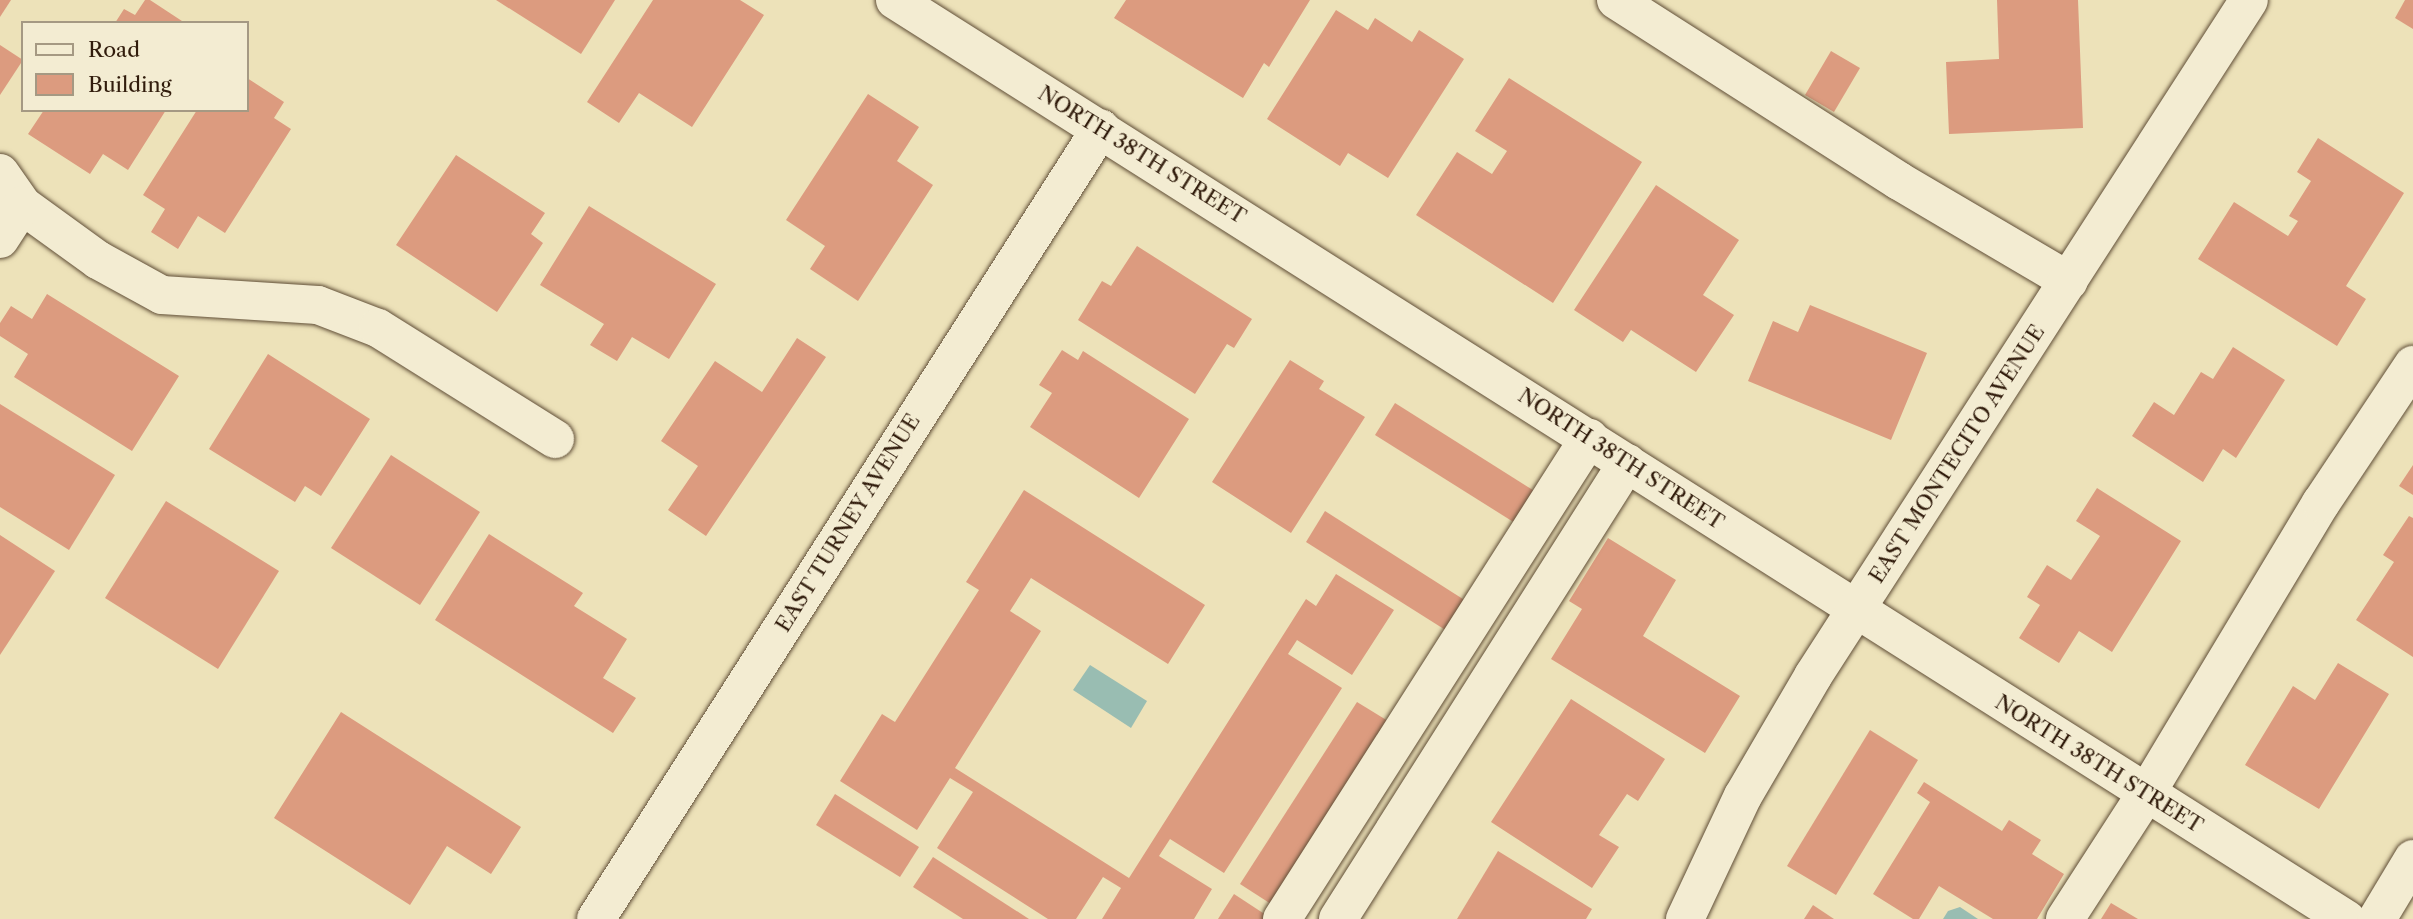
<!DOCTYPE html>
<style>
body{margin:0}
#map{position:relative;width:2413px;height:919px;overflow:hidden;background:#ede2b9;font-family:"Libre Caslon Text",serif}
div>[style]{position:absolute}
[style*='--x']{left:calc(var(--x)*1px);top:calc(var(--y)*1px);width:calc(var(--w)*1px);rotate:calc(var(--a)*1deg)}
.water>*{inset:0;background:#99bdb2}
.building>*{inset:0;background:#dc9b7f}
.roads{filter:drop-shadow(0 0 2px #604e37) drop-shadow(0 0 2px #604e37)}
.minor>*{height:38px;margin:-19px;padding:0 19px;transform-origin:19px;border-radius:19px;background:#f3ecd2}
span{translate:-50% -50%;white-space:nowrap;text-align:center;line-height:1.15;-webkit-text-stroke:5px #f3ecd2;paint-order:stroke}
.street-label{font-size:21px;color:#311c0c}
.legend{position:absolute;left:21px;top:21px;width:228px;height:91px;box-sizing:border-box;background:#f3ecd2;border:2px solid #a59983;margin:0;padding:9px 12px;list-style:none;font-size:21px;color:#311c0c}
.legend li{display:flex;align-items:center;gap:14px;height:35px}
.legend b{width:35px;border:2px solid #a59983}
</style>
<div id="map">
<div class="water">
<div style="clip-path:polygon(1090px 665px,1147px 701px,1131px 728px,1073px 690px)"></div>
<div style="clip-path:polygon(1960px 907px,1978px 919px,1943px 919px,1948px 911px)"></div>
</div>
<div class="building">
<div style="clip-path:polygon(0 0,11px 0,0 17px)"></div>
<div style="clip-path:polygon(145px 0,150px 0,185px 23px,115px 23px,124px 9px,135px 15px)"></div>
<div style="clip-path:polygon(496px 0,615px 0,581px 54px)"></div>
<div style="clip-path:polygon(653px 0,740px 0,764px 15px,692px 127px,639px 93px,619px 123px,587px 102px)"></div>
<div style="clip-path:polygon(1126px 0,1310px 0,1269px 67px,1264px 63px,1243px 98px,1114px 18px)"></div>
<div style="clip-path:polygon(1997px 0,2078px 0,2083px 128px,1949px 134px,1946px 62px,1999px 59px)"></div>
<div style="clip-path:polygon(2405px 0,2413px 0,2413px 29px,2395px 18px)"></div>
<div style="clip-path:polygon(1336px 10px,1368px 30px,1375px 18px,1412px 42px,1419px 30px,1464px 59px,1388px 178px,1348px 153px,1340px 166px,1267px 119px)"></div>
<div style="clip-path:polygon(0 45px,23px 60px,0 95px)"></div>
<div style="clip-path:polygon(1831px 51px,1860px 68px,1834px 112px,1805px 95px)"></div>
<div style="clip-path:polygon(247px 78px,284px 102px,274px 118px,291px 129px,225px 233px,198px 216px,178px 249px,151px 232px,165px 209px,143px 195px,197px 110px,247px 110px)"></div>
<div style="clip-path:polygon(1509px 78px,1642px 162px,1553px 303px,1416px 215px,1457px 152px,1492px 174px,1507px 151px,1475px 131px)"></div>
<div style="clip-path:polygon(868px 94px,919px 127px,897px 161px,933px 185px,858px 301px,810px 269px,825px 246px,786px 220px)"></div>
<div style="clip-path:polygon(44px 110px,166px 110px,128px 170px,103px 154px,90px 174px,28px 134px)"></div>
<div style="clip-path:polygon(2318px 138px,2404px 193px,2346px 286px,2366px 299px,2337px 346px,2198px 259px,2234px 202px,2288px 236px,2298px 221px,2289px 216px,2311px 181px,2297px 172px)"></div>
<div style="clip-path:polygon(456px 155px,545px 213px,531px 234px,543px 243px,497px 312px,396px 245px)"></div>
<div style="clip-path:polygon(1656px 185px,1739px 240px,1703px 295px,1734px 315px,1696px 372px,1631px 330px,1623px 342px,1574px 310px)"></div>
<div style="clip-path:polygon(589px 206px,716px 284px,669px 359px,632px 337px,617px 361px,590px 345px,604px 324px,540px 285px)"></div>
<div style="clip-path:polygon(1137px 246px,1252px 319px,1234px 348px,1227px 344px,1195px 394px,1078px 320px,1102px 281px,1111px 286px)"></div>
<div style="clip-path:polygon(47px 294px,179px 376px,132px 451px,14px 377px,28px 354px,0 336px,0 323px,11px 306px,32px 319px)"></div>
<div style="clip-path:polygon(1810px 305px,1927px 353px,1891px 440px,1748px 381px,1773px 321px,1798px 332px)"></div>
<div style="clip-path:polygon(797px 338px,826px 357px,706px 536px,668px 510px,698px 466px,661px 441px,715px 361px,762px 392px)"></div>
<div style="clip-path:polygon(2233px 347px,2285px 380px,2236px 458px,2223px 449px,2203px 482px,2132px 436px,2154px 402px,2174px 415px,2201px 372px,2213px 379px)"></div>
<div style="clip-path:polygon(1062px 350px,1078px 360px,1083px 351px,1189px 419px,1139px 498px,1030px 427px,1052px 393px,1039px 385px)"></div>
<div style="clip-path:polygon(268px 354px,370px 419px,321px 496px,305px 486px,295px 502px,209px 449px)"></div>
<div style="clip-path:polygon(1290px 360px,1324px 381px,1319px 389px,1365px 417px,1291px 533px,1212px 482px)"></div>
<div style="clip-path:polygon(1395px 403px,1536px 492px,1515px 523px,1375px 435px)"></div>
<div style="clip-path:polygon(0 404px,115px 475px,69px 550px,0 507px)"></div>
<div style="clip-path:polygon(391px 455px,480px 512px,420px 605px,331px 548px)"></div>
<div style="clip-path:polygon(2413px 465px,2413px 495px,2399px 486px)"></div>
<div style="clip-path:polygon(2097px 488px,2181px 541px,2112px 652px,2079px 631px,2059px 663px,2019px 638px,2040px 605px,2027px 597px,2047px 565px,2071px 580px,2100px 536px,2076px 521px)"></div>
<div style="clip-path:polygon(1024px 490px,1205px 605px,1168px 664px,1031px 578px,1010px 611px,1041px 631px,955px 768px,1129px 878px,1306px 599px,1316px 606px,1336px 574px,1394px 610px,1352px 675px,1297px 640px,1288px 654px,1342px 688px,1224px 873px,1170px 839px,1159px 856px,1212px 889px,1194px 919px,1102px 919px,1121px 888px,1103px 877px,1076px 919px,1048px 919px,937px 848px,973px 792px,950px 778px,917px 830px,840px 781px,882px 714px,895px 722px,979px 590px,966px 582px)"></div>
<div style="clip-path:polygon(166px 501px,279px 571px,218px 669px,105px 598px)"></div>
<div style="clip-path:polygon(1325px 511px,1466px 601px,1447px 631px,1306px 542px)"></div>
<div style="clip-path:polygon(2409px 516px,2413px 518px,2413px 657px,2356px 620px,2394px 562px,2383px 555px)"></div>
<div style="clip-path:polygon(489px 534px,583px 593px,574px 606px,627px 639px,603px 678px,636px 698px,613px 733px,435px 620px)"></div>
<div style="clip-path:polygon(0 535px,55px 571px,0 655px)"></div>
<div style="clip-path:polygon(1608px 538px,1676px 580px,1643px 636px,1740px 696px,1705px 753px,1551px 659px,1582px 609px,1569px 601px)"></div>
<div style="clip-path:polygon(2338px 663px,2389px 694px,2319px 809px,2245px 765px,2293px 686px,2315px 700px)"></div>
<div style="clip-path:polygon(1571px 699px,1665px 759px,1638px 801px,1627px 794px,1599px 835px,1619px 847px,1592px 888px,1491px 822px)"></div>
<div style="clip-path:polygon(1357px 702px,1388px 721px,1271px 904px,1240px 884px)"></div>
<div style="clip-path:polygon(341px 712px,521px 827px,491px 874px,447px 846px,410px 905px,274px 818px)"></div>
<div style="clip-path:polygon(1870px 730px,1918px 760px,1836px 895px,1787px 866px)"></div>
<div style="clip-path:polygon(1924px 782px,2002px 831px,2009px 820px,2041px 840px,2032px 854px,2064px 874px,2037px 919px,1993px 919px,1939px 886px,1919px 919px,1913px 919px,1873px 894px,1930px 802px,1917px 793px)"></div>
<div style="clip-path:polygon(835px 794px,919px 847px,900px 877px,816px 825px)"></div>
<div style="clip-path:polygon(1498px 851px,1592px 909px,1586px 919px,1457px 919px)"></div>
<div style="clip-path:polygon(933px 857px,1029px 919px,963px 919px,913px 887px)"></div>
<div style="clip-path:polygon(1234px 894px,1266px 915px,1264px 919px,1218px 919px)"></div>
<div style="clip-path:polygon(2111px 903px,2138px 919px,2101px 919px)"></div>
<div style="clip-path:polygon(1813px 905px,1834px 919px,1804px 919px)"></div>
</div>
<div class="roads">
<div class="minor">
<div style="--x:895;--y:0;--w:1718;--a:32.35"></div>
<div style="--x:1616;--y:0;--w:336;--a:32.6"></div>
<div style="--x:1899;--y:181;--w:197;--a:30.5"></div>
<div style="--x:0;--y:173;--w:39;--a:55"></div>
<div style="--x:22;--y:205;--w:94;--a:35.9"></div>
<div style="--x:98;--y:260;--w:73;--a:28.7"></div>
<div style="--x:162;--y:295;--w:156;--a:3.7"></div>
<div style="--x:318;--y:305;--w:64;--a:21"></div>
<div style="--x:378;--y:328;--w:209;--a:32.1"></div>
<div style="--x:0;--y:239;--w:40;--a:-57.1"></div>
<div style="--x:596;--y:919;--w:938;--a:-57.44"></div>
<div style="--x:1282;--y:919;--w:571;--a:-57.45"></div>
<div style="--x:1338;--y:919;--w:540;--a:-57.63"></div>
<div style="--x:1685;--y:919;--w:136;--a:-64.8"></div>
<div style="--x:1743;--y:796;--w:139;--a:-59.7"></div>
<div style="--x:1813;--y:676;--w:804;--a:-57.18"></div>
<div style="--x:2065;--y:919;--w:149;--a:-57.1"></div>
<div style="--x:2146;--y:794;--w:340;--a:-59"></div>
<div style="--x:2321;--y:503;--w:166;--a:-56.3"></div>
<div style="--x:2377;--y:919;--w:70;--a:-59"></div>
</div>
</div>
<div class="street-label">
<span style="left:1142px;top:155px;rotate:32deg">NORTH 38TH STREET</span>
<span style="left:1957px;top:454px;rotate:-57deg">EAST MONTECITO AVENUE</span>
<span style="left:1621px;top:459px;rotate:33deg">NORTH 38TH STREET</span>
<span style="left:848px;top:523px;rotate:-58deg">EAST TURNEY AVENUE</span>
<span style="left:2099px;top:764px;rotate:32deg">NORTH 38TH STREET</span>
</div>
<ul class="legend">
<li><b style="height:9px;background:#f3ecd2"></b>Road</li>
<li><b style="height:19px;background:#dc9b7f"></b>Building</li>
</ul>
</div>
